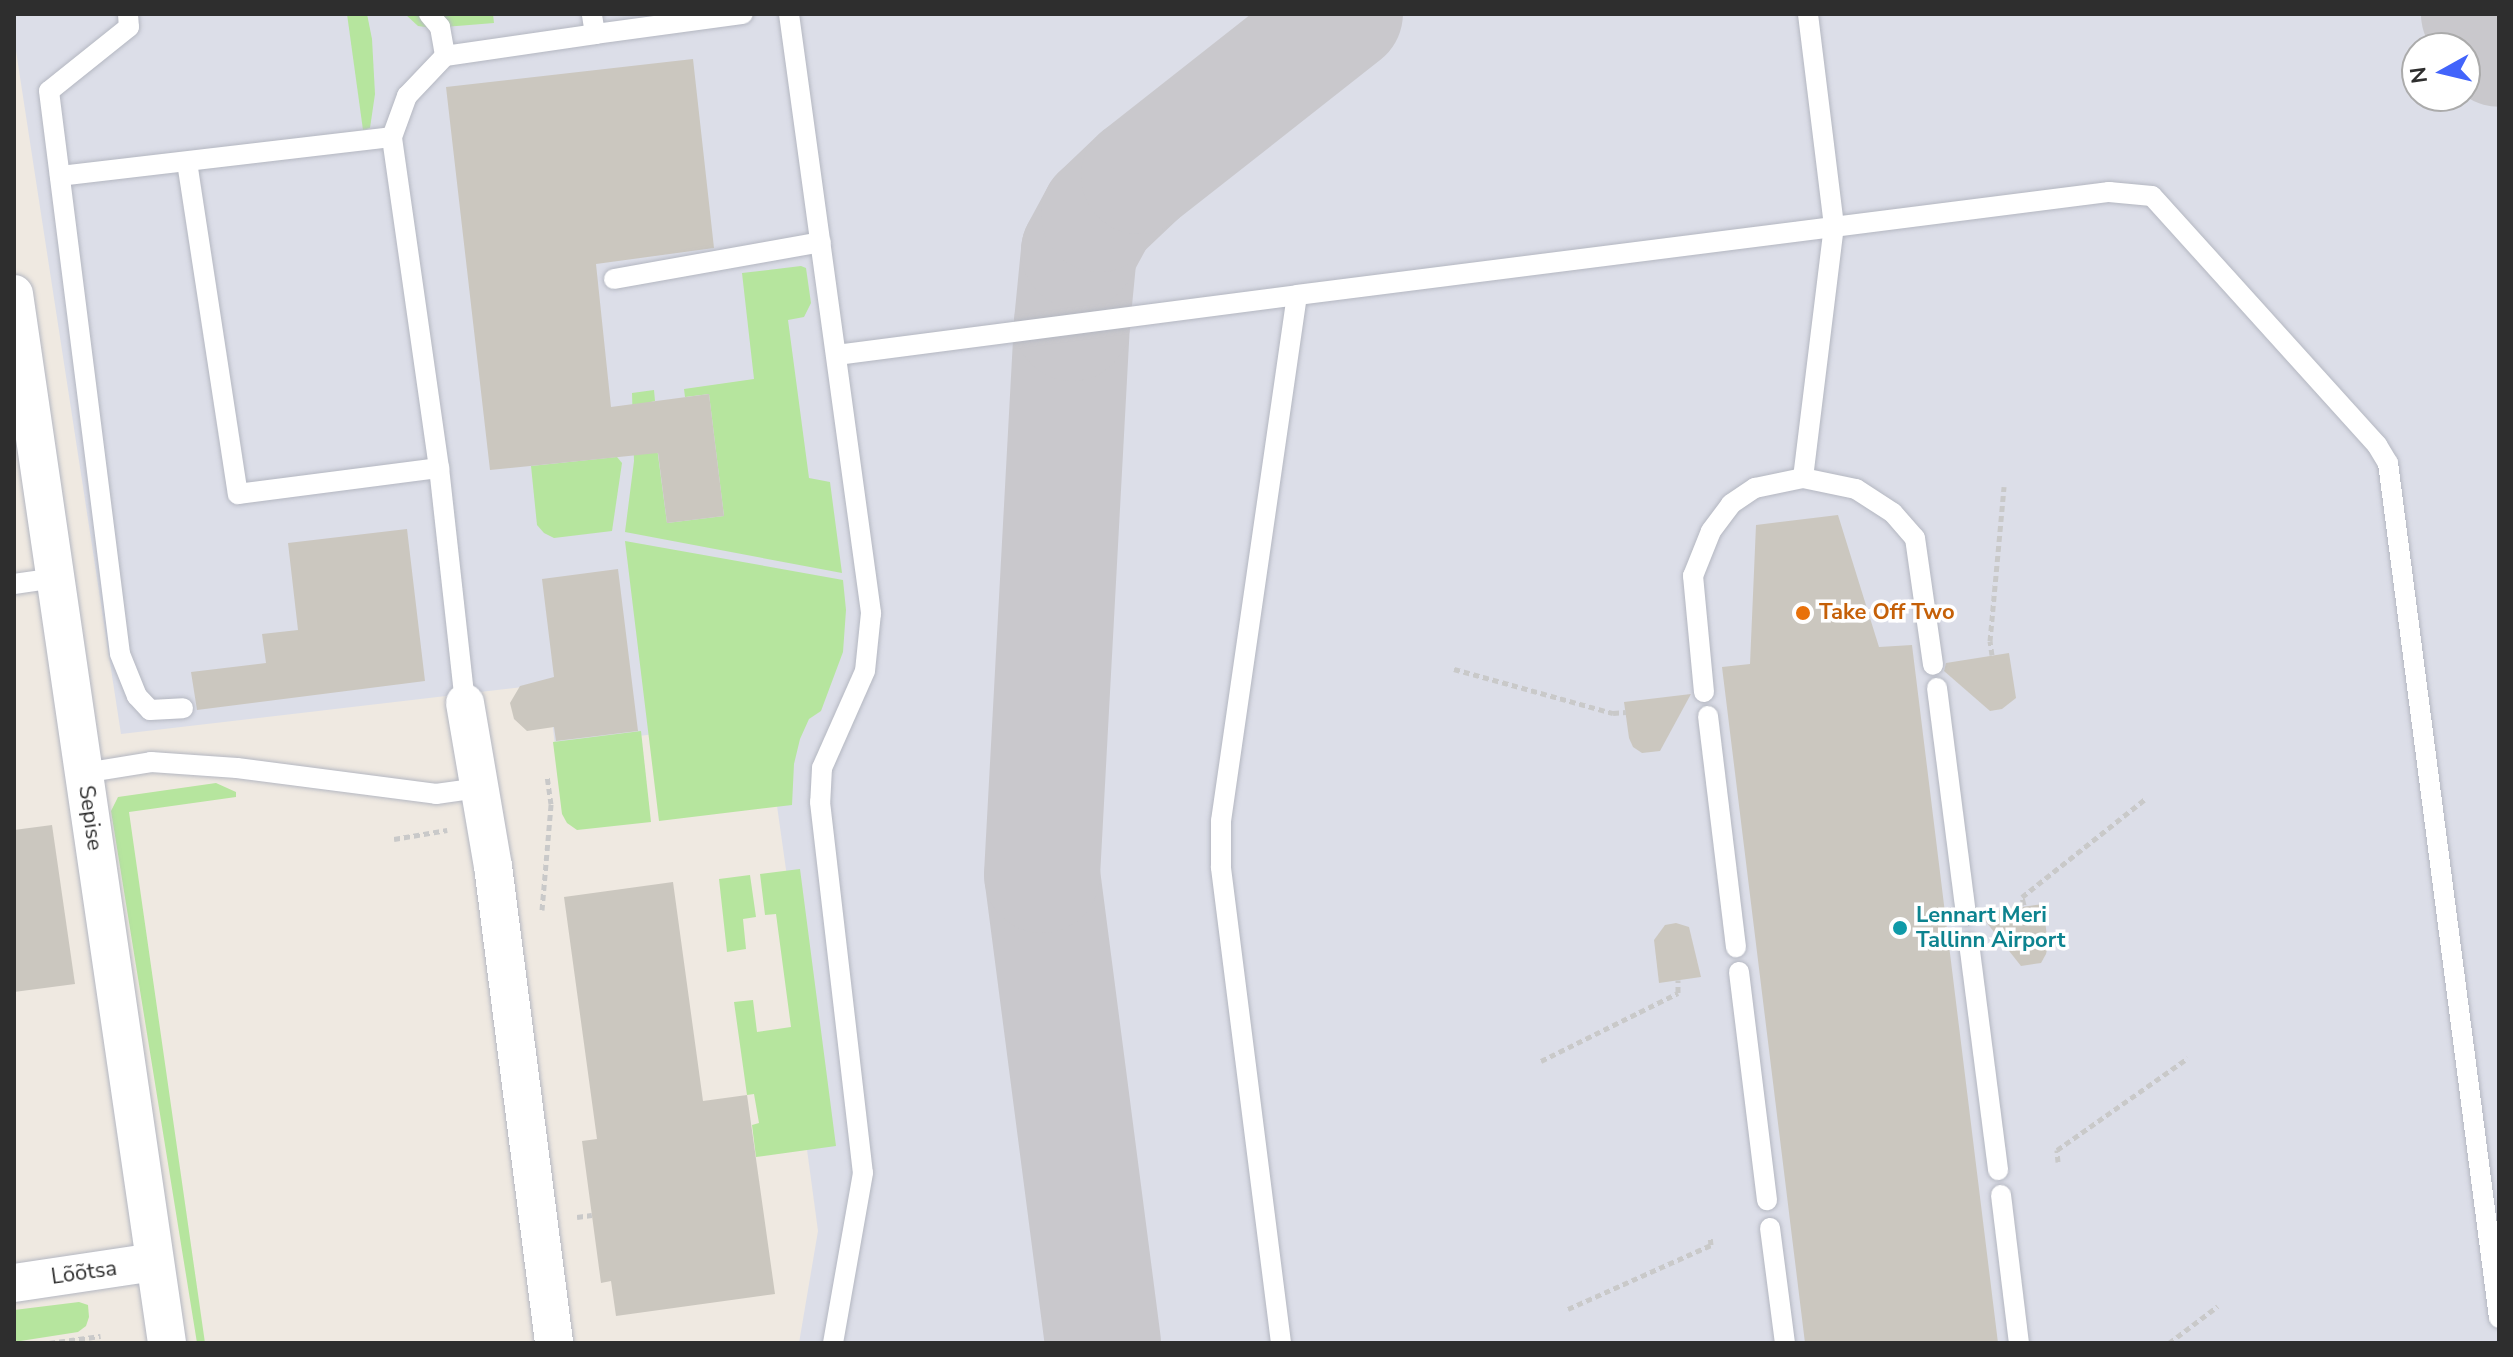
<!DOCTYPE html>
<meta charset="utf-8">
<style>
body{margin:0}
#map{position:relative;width:2513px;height:1357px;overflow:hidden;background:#efe9e1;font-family:"Nunito Sans",sans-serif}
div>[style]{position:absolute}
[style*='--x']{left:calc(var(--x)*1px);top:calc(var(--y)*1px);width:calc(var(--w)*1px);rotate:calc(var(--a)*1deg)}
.airport>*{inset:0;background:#dcdee8}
.green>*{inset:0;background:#b6e59e}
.taxiway>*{height:116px;margin:-58px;padding:0 58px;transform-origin:58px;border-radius:58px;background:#c9c8cc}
.building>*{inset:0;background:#cbc7bf}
.path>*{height:5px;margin-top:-2.5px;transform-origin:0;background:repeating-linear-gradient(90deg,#c9c9c9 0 6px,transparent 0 10px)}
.roads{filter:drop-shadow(0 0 2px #b4b7c1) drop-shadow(0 0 2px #b4b7c1)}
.service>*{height:20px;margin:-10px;padding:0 10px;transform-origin:10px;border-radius:10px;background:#fff}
.minor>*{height:38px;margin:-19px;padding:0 19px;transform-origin:19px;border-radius:19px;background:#fff}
.dots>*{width:22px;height:22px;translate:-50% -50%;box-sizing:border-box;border:4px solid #fff;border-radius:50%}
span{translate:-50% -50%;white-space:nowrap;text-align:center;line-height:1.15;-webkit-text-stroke:7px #fff;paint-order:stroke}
.food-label{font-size:22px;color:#c56008;font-weight:700}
.left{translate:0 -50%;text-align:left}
.street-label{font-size:22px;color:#2e2e2e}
.culture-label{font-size:22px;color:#0d838f;font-weight:700}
.frame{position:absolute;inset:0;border:16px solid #2e2e2e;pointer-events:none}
.north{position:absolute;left:2401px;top:32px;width:80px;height:80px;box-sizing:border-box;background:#fff;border:2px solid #ababab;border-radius:50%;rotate:262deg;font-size:22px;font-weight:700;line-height:32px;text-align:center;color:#2e2e2e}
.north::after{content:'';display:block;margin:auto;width:28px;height:36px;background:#4264fb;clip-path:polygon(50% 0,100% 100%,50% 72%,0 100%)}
</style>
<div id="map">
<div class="airport">
<div style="clip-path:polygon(evenodd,14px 14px,2499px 14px,2499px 1343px,799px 1343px,818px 1231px,803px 1120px,821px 1117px,765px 721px,555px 746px,548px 684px,121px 734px,14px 38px,14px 14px,2417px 48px,2465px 48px,2465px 96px,2417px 96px,2417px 48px)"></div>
</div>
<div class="green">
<div style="clip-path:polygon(347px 14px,367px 14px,372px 39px,375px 94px,370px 128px,363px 130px)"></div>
<div style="clip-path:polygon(405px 14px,493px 14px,494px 23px,432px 28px,418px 26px)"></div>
<div style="clip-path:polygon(801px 266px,806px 268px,811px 303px,804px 317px,788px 320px,809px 478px,830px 482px,842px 573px,625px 532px,634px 461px,632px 393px,654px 390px,655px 401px,651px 402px,667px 523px,724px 516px,709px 394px,685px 397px,684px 389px,754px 379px,742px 273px)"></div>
<div style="clip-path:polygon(617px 457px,622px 463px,612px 531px,554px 538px,544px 533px,537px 525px,531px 466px)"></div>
<div style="clip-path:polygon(625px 541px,843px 580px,846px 610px,843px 652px,821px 711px,809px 719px,800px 739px,794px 764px,792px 805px,659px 821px)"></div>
<div style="clip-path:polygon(641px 731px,651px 822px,577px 830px,567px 823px,562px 814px,553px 742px)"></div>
<div style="clip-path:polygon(216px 783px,236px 792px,236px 797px,129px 812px,205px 1343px,197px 1343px,111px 811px,118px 797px)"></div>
<div style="clip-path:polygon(800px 869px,836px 1146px,756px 1157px,752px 1125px,759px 1123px,754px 1094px,747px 1095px,734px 1002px,753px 1000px,757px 1032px,791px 1027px,776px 914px,765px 915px,760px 874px)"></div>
<div style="clip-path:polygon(750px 875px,756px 917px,743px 919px,746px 949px,727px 952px,719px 879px)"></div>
<div style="clip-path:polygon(79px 1302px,88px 1305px,89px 1317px,86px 1326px,78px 1332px,14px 1342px,14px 1310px)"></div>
</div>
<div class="taxiway">
<div style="--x:2479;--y:14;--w:40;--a:60.3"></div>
<div style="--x:1103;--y:1343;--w:472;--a:-97.4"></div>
<div style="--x:1042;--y:875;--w:553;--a:-86.89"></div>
<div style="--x:1072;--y:323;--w:72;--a:-84.4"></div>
<div style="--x:1079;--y:251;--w:42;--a:-61.6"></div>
<div style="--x:1099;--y:214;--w:55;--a:-43.5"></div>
<div style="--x:1139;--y:176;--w:262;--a:-38.2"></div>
</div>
<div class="building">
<div style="clip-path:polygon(693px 59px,714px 248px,596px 264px,611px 407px,709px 394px,724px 516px,667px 523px,658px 453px,490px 470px,446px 87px)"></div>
<div style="clip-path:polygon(1838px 515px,1879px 647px,1912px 645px,1998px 1343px,1805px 1343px,1722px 667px,1750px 664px,1756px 525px)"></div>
<div style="clip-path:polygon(407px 529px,425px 681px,197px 710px,191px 672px,266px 663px,262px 634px,298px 630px,288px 543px)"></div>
<div style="clip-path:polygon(618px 569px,638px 731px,556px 741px,554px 727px,527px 731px,514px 719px,510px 703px,520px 686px,554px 677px,542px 579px)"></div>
<div style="clip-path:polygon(2009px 653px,2016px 698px,2002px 709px,1990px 711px,1944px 671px,1946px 663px)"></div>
<div style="clip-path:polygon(1691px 694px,1660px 751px,1642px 753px,1633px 747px,1629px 738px,1624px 702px)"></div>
<div style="clip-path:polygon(52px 825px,75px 984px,14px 992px,14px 830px)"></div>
<div style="clip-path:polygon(673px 882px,703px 1101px,747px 1095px,775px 1294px,616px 1316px,611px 1281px,601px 1283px,582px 1141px,597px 1139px,564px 897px)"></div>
<div style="clip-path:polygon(2043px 904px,2048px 945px,2046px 954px,2041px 963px,2021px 966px,1979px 913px)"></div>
<div style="clip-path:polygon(1676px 923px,1689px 927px,1701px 977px,1659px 983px,1654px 940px,1665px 925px)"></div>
</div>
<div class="path">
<div style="--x:1992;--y:655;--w:14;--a:-98"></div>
<div style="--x:1990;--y:641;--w:155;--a:-84.8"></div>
<div style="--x:1454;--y:669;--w:165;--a:15.5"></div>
<div style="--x:1613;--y:713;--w:13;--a:-4"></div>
<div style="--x:394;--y:839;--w:54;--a:-9.6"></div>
<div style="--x:2024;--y:905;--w:8;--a:-104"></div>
<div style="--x:2022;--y:897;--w:157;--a:-38.5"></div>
<div style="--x:542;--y:910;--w:106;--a:-85.1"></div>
<div style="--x:551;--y:804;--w:27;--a:-98"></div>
<div style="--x:1541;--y:1061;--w:153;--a:-26.4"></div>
<div style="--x:1678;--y:993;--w:13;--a:-90"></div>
<div style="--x:2058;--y:1162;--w:12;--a:-95"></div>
<div style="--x:2057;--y:1150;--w:160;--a:-35.1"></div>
<div style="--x:577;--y:1217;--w:15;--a:-8"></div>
<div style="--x:1568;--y:1309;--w:157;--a:-24.1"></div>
<div style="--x:1711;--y:1245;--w:9;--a:-96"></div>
<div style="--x:49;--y:1343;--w:52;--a:-7.7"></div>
<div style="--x:2169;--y:1343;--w:61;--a:-37.1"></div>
</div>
<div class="roads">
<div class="service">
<div style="--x:128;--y:14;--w:13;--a:86"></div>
<div style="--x:129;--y:27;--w:102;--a:141.3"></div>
<div style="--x:49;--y:91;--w:567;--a:82.81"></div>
<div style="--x:120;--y:654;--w:45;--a:68"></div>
<div style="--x:137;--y:696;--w:19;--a:47"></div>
<div style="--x:150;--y:710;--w:33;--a:-3"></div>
<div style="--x:429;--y:14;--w:17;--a:50"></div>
<div style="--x:440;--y:27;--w:29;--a:80"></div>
<div style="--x:789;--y:14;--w:605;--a:82.2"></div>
<div style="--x:871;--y:613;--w:58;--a:95.9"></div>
<div style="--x:865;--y:671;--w:106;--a:113.9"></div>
<div style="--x:822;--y:768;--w:34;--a:93"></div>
<div style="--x:820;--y:802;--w:373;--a:83.4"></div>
<div style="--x:863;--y:1173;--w:173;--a:100"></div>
<div style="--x:595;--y:34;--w:149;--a:-7.7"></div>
<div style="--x:187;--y:162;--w:336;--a:81.3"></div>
<div style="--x:238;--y:494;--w:203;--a:-7.4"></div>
<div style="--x:60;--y:176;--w:334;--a:-6.7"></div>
<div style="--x:614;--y:279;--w:210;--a:-10.1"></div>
<div style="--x:837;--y:355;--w:464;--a:-7.4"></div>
<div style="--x:1803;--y:478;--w:254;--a:-83"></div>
<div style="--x:1834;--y:226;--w:214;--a:-97"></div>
<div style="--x:14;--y:584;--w:41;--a:-8.3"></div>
<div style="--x:1937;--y:688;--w:229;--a:82.7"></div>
<div style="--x:1704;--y:692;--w:117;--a:-95.4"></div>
<div style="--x:1693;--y:576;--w:48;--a:-68.2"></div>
<div style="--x:1711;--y:531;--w:34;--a:-53"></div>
<div style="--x:1731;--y:504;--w:29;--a:-34"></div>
<div style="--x:1755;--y:488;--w:49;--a:-11.8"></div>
<div style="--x:1803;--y:478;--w:54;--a:11.7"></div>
<div style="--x:1856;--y:489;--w:44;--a:33"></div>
<div style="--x:1893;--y:513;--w:33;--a:49"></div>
<div style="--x:1915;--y:538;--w:128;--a:81.9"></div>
<div style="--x:465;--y:703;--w:236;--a:-96.3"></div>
<div style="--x:439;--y:468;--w:334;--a:-98.1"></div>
<div style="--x:392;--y:137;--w:44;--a:-69.9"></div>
<div style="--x:407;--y:96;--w:55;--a:-46.5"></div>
<div style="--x:445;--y:56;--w:152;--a:-8.3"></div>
<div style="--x:595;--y:34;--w:20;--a:-99"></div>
<div style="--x:1708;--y:716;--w:233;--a:83.1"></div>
<div style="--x:84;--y:773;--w:68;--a:-9.3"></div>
<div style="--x:151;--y:762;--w:86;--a:4"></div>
<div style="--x:237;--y:768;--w:201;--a:7.4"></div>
<div style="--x:436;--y:794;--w:42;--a:-8.1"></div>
<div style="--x:1969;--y:943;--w:229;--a:82.7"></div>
<div style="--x:1739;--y:972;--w:230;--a:83"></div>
<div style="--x:2001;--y:1195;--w:149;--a:83.1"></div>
<div style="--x:1770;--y:1228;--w:116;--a:82.6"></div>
<div style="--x:1281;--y:1343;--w:480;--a:-97.2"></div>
<div style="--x:1221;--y:867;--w:46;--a:-90"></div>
<div style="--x:1221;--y:821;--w:531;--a:-81.78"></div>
<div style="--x:1297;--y:295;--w:819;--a:-7.23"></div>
<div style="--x:2109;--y:192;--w:43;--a:5.3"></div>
<div style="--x:2152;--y:196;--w:336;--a:47.9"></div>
<div style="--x:2377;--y:445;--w:21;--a:59"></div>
<div style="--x:2388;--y:463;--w:862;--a:82.6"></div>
</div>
<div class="minor">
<div style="--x:14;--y:294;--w:1060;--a:81.7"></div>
<div style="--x:465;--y:703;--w:165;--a:80.3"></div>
<div style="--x:493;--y:866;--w:481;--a:82.7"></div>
<div style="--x:14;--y:1283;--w:142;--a:-8.5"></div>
</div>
</div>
<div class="dots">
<div style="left:1803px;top:613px;background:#e8710a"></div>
<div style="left:1900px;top:928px;background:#0f9aa8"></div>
</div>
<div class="food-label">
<span class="left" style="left:1819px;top:613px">Take Off Two</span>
</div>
<div class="street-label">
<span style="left:90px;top:818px;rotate:82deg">Sepise</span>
<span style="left:84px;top:1273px;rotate:-8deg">Lõõtsa</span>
</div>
<div class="culture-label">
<span class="left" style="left:1916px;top:928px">Lennart Meri<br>Tallinn Airport</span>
</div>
<div class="frame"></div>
<div class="north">N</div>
</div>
